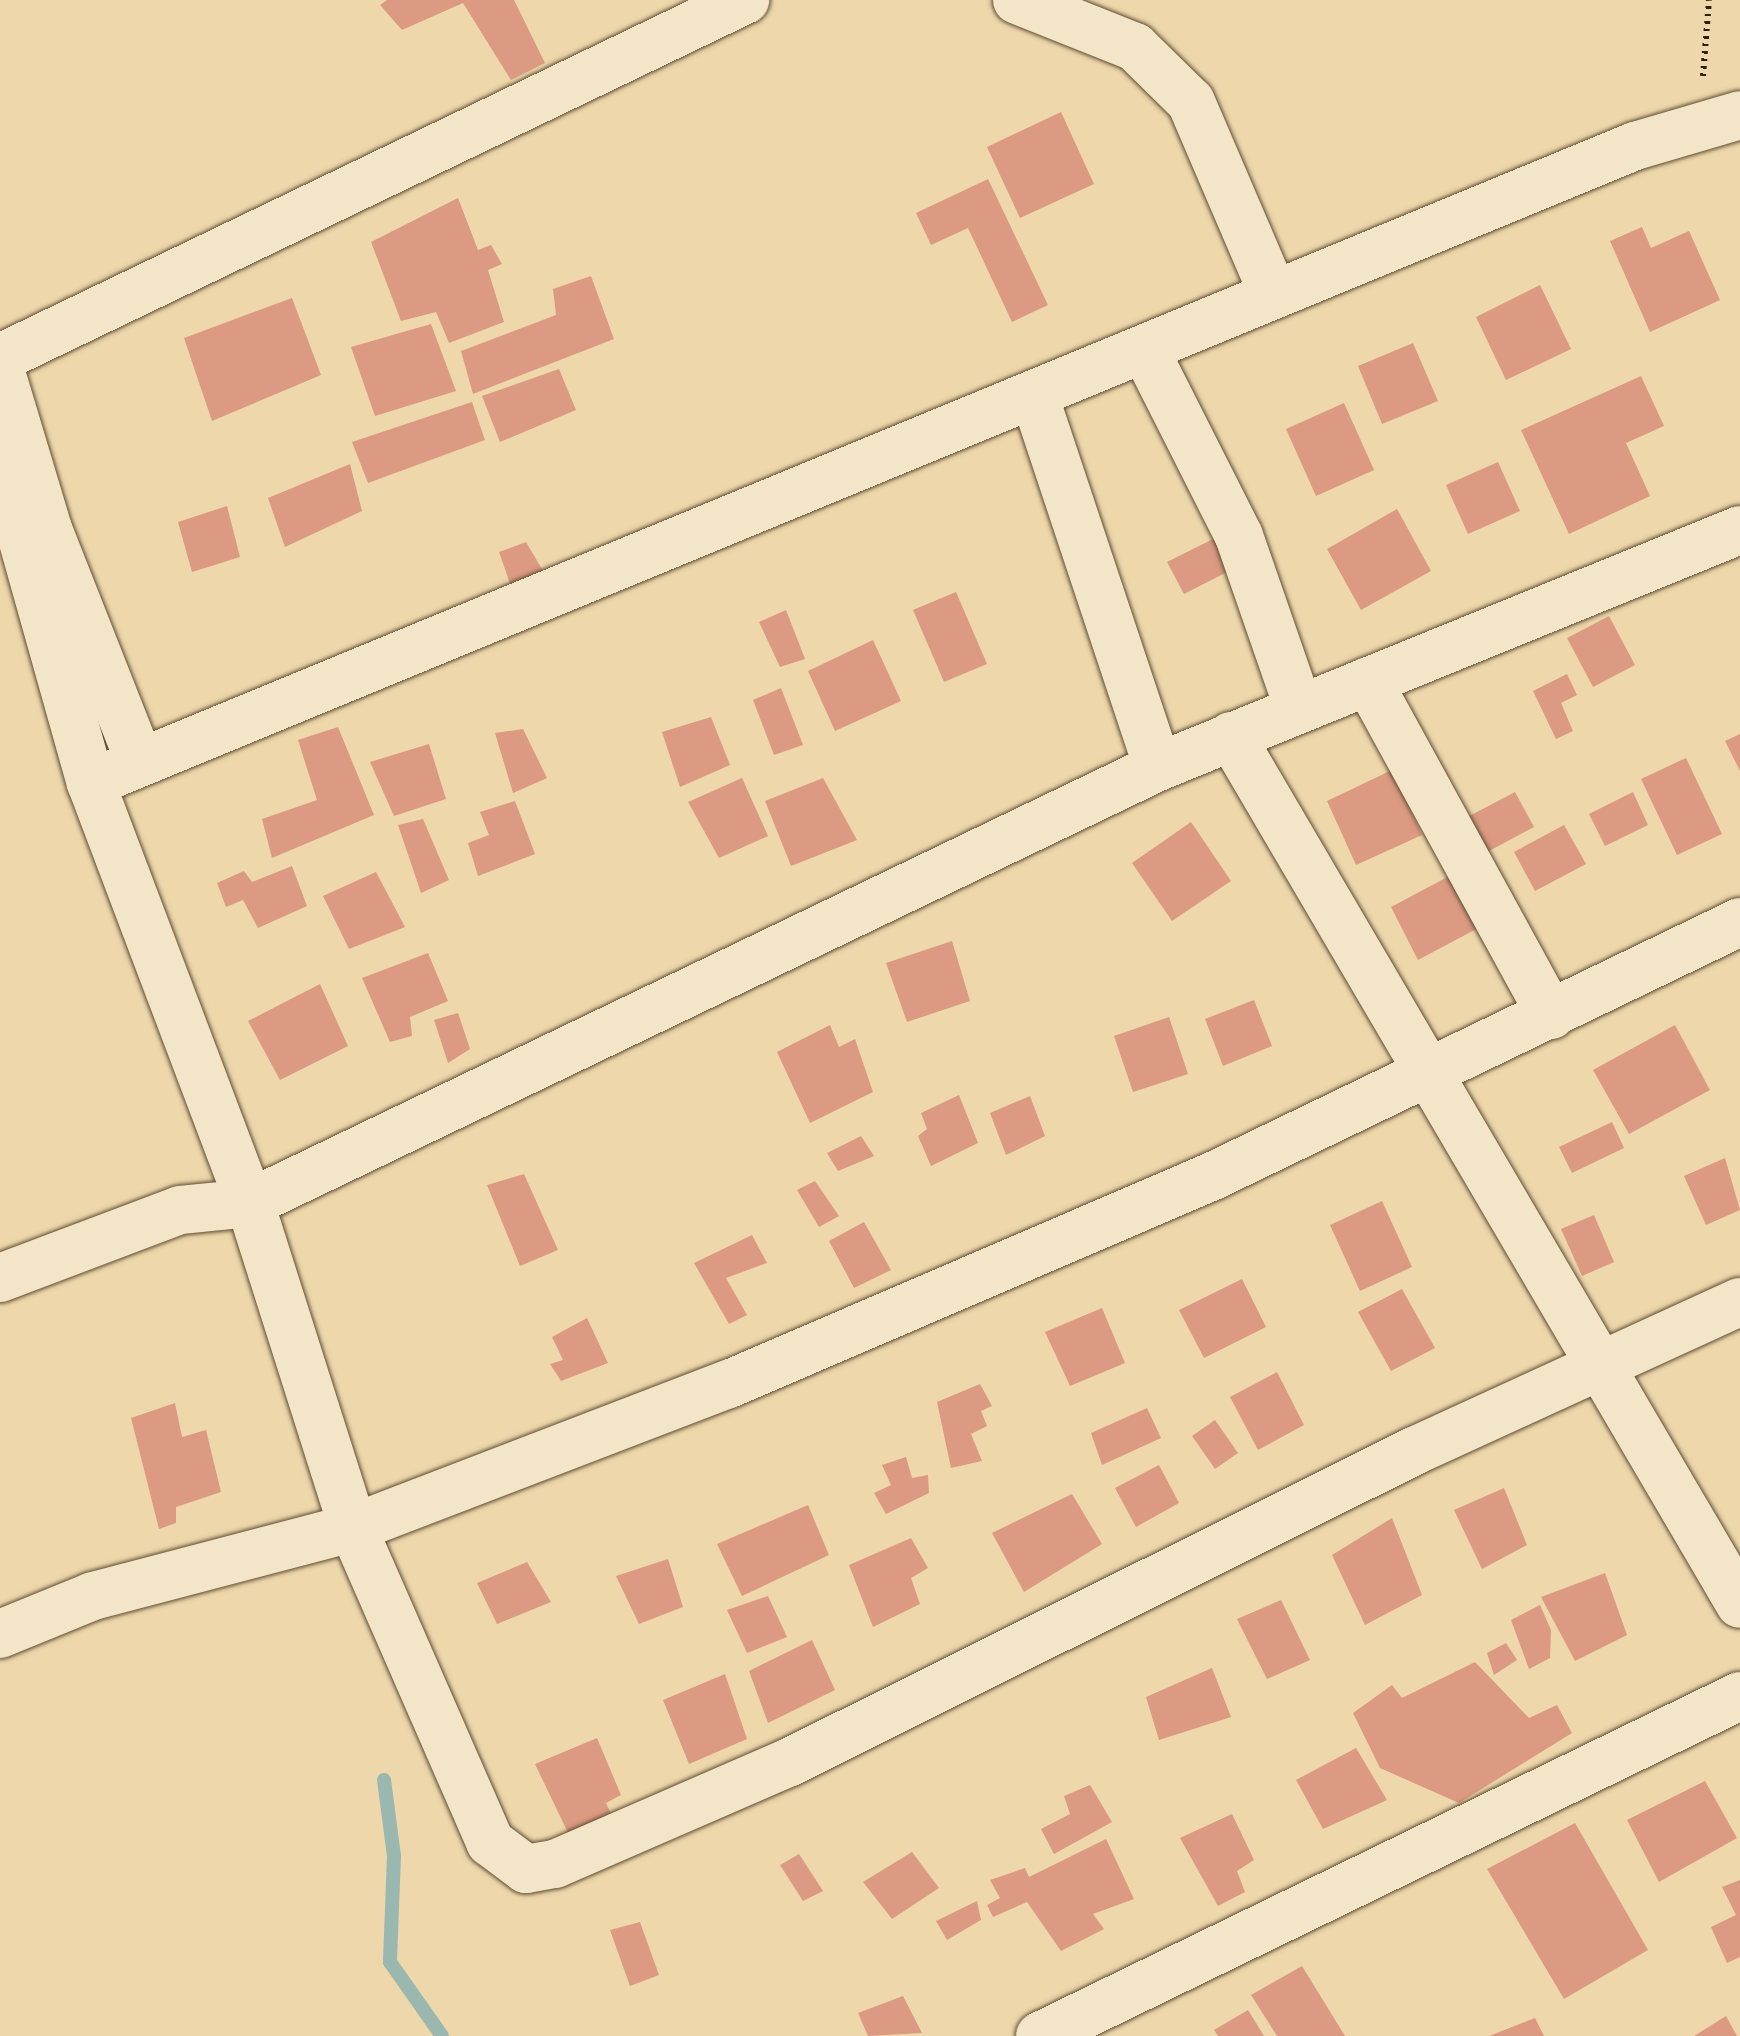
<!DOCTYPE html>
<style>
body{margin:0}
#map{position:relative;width:1740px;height:2036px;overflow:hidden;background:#edd7ab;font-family:"IM FELL Double Pica",serif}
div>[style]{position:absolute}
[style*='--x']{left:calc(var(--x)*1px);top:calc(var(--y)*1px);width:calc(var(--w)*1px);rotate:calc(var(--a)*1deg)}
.stream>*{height:14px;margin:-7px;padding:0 7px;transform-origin:7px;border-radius:7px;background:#9ab8af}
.building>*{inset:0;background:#dc9a82}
.path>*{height:6px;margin-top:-3px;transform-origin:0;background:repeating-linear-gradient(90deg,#301d0b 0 2.5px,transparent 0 7.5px)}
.roads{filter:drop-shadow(0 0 2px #5f4c33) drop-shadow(0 0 2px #5f4c33)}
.street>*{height:48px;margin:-24px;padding:0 24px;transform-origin:24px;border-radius:24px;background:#f3e5c8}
span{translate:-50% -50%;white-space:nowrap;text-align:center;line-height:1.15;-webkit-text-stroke:8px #f3e5c8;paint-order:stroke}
</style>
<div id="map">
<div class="stream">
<div style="--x:384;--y:1780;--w:77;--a:82.5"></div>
<div style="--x:394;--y:1856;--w:106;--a:92.2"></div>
<div style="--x:390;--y:1962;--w:90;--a:54.9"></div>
</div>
<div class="building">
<div style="clip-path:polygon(387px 0,514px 0,545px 63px,511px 80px,463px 3px,402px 30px,380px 5px)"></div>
<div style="clip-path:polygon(1061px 112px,1094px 184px,1020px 218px,987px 147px)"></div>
<div style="clip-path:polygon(988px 179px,1048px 305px,1012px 322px,968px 228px,931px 245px,916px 213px)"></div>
<div style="clip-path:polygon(458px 198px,478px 250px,491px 245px,502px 264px,488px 270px,504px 322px,449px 343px,436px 312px,401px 321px,371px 242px)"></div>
<div style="clip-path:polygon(1642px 227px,1651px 248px,1689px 231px,1720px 300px,1650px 332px,1610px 241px)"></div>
<div style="clip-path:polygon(591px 276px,614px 339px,473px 394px,461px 351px,556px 315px,553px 289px)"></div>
<div style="clip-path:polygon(1540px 285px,1571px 349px,1506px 380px,1476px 317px)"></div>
<div style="clip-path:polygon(292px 298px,321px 375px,212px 421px,184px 338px)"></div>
<div style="clip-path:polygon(431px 324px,456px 391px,375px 416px,351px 347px)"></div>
<div style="clip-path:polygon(1413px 343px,1438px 401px,1382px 424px,1358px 366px)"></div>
<div style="clip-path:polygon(559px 369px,576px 410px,500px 442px,482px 396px)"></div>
<div style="clip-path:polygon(1641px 376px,1664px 426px,1626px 443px,1650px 496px,1569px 534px,1521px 430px)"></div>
<div style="clip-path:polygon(472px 402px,485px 440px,368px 483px,352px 442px)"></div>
<div style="clip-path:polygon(1344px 403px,1374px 470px,1316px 496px,1286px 429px)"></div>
<div style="clip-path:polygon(1498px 462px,1520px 511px,1468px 534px,1446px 485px)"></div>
<div style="clip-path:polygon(350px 464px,362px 511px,285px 547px,268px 498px)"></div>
<div style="clip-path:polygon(227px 506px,240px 557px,192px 572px,178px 522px)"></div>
<div style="clip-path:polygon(1397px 509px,1431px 571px,1361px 610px,1327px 549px)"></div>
<div style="clip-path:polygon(1219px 536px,1235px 568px,1184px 594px,1167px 562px)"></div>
<div style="clip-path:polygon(526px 542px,546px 576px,513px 592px,499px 552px)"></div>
<div style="clip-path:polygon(956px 592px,987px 664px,944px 682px,913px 610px)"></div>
<div style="clip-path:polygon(786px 610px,805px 659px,780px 667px,759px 622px)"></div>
<div style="clip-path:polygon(1609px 616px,1635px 665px,1593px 687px,1567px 638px)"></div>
<div style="clip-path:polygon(873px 640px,901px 701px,835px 731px,808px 671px)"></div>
<div style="clip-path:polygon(1567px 674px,1577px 695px,1561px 703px,1573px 731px,1556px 739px,1533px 691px)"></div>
<div style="clip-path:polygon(781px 688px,803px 745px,774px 755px,753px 700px)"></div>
<div style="clip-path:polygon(711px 717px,730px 765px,680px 787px,662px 732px)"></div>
<div style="clip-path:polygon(338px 727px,374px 815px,272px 858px,262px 819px,317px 800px,298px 740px)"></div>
<div style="clip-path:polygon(523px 729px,547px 778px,513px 793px,495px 733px)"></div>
<div style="clip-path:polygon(1740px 734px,1740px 771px,1725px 741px)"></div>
<div style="clip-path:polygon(429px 744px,446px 799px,394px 816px,370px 762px)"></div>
<div style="clip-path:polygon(1686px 758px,1722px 834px,1677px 855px,1641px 779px)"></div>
<div style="clip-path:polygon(1392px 770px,1422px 835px,1356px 865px,1327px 801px)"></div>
<div style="clip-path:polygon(742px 778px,768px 836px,719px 858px,688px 802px)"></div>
<div style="clip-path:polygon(823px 778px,857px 840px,791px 866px,765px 801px)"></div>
<div style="clip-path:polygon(1515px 792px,1534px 827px,1476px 858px,1456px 823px)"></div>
<div style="clip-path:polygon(1633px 792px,1648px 825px,1605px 846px,1589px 814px)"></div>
<div style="clip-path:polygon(515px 801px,535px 854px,478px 876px,468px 843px,489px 835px,480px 812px)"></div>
<div style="clip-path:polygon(423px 819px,449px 880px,421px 893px,398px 825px)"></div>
<div style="clip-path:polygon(1191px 822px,1231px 881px,1172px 921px,1132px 863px)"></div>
<div style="clip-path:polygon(1564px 825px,1586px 864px,1535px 891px,1514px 852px)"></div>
<div style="clip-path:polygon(292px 866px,307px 906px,258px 928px,243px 900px,226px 907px,217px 883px,244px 871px,252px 882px)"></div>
<div style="clip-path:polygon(376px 872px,405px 927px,349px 949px,323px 896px)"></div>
<div style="clip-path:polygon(1455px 873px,1482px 926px,1418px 960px,1391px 907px)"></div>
<div style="clip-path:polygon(952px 941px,970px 1001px,907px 1022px,886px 963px)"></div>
<div style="clip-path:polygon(428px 953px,448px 1001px,410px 1017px,412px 1036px,390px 1042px,362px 978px)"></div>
<div style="clip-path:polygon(320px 984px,348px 1046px,280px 1080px,248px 1021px)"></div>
<div style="clip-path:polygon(1254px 1000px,1272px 1046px,1223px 1066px,1205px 1019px)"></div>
<div style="clip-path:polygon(458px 1013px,470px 1049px,448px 1063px,434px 1020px)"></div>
<div style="clip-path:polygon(1169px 1017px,1188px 1074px,1133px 1092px,1114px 1036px)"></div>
<div style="clip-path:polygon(830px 1025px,839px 1047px,855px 1039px,873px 1092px,810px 1123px,777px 1052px)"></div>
<div style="clip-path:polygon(1675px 1025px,1710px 1090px,1629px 1134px,1593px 1070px)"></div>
<div style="clip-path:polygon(959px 1095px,978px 1143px,931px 1166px,918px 1136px,927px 1129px,921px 1113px)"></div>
<div style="clip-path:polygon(1030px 1096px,1045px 1136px,1006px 1155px,990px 1113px)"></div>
<div style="clip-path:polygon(1612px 1122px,1624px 1148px,1572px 1173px,1559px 1147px)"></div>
<div style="clip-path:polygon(861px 1136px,874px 1156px,838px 1171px,827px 1153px)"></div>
<div style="clip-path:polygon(1725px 1158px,1740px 1210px,1706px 1225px,1684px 1176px)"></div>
<div style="clip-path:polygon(524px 1174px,558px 1250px,520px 1266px,487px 1185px)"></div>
<div style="clip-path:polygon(815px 1181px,839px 1216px,819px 1227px,797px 1190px)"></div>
<div style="clip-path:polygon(1382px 1201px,1412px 1267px,1360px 1291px,1330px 1225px)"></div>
<div style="clip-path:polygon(1594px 1215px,1614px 1262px,1582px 1276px,1561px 1229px)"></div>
<div style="clip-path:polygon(864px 1222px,891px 1270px,854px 1288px,829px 1241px)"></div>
<div style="clip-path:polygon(752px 1235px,767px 1263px,726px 1278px,747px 1315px,729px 1324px,694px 1263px)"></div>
<div style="clip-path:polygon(1242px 1279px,1266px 1327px,1204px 1358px,1179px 1310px)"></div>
<div style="clip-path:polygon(1402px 1289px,1435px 1348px,1391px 1371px,1358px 1312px)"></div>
<div style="clip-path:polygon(1102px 1308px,1125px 1363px,1070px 1386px,1045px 1332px)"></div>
<div style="clip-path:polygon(587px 1318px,608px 1363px,561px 1381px,550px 1364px,563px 1360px,552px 1337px)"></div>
<div style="clip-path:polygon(1277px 1372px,1304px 1425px,1258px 1450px,1230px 1397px)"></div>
<div style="clip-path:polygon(980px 1384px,992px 1406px,981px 1411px,987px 1426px,971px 1434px,982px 1461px,951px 1468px,937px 1402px)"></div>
<div style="clip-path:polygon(175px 1403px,182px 1437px,206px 1430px,221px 1492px,176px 1507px,176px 1523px,159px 1529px,131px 1418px)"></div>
<div style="clip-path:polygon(1147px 1408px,1161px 1438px,1102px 1465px,1091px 1433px)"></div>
<div style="clip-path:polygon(1215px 1420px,1238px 1453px,1215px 1469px,1192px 1436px)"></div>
<div style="clip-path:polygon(906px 1457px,912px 1478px,928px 1475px,929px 1493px,886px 1514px,874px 1493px,891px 1485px,882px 1465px)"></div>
<div style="clip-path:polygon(1159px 1465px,1179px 1503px,1136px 1527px,1115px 1488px)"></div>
<div style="clip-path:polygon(1504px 1488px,1527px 1545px,1482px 1569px,1454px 1510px)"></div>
<div style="clip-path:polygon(1072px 1494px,1102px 1544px,1024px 1592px,992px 1533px)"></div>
<div style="clip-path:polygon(808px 1505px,829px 1555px,742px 1596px,717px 1544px)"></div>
<div style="clip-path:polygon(1392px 1518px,1422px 1595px,1365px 1625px,1332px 1555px)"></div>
<div style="clip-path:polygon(911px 1538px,928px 1568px,911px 1578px,920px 1604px,873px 1627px,849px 1565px)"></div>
<div style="clip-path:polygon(668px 1559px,683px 1607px,639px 1624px,616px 1576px)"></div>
<div style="clip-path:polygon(527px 1562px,551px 1602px,497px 1624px,477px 1583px)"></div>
<div style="clip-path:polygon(1605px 1573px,1627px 1635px,1575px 1661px,1541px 1597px)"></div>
<div style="clip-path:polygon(768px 1596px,787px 1637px,747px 1653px,727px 1610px)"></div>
<div style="clip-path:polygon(1281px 1600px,1310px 1660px,1267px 1679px,1237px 1619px)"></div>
<div style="clip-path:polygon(1540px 1605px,1551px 1630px,1550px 1658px,1529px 1669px,1511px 1620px)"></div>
<div style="clip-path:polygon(812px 1640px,835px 1690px,768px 1723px,749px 1671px)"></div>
<div style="clip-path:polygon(1506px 1643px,1517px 1660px,1494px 1675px,1487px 1653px)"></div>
<div style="clip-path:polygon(1475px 1662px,1529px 1718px,1557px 1705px,1572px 1733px,1459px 1803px,1380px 1768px,1353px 1713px,1392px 1685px,1402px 1698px)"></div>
<div style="clip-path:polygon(1212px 1668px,1231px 1717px,1159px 1740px,1146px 1697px)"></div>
<div style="clip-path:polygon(725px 1674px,747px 1739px,689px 1764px,663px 1700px)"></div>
<div style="clip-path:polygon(597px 1738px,621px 1795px,606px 1803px,613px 1818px,571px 1839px,535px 1764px)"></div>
<div style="clip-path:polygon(1356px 1748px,1387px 1800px,1323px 1829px,1296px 1780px)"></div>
<div style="clip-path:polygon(1705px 1781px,1737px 1838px,1659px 1882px,1627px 1820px)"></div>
<div style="clip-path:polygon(1090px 1785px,1112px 1822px,1054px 1854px,1041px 1829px,1070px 1814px,1064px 1796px)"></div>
<div style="clip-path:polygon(1232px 1814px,1254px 1860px,1237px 1871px,1245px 1892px,1218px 1906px,1180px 1838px)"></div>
<div style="clip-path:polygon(1575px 1823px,1648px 1950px,1564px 1999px,1487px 1869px)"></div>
<div style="clip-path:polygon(1106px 1839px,1134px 1899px,1093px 1914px,1104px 1929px,1061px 1951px,1027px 1902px,993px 1917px,987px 1905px,1000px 1898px,990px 1880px,1025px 1868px,1029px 1877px)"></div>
<div style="clip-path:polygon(912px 1852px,939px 1888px,892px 1919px,863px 1882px)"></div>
<div style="clip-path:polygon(799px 1854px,823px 1891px,803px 1901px,780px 1865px)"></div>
<div style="clip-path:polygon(1740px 1880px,1740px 1957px,1727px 1963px,1711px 1927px,1736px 1915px,1722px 1887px)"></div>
<div style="clip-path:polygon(977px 1901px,981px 1920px,947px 1940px,936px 1921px)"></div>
<div style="clip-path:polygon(640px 1922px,659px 1975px,630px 1986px,610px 1930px)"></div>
<div style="clip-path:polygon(1302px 1966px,1345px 2036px,1277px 2036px,1251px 1995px)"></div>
<div style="clip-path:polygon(903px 1996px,922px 2033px,868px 2036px,858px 2013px)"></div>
<div style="clip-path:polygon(1248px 2010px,1264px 2036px,1218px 2036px,1214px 2030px)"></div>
<div style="clip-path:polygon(1726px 2016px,1737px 2036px,1694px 2036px)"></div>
<div style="clip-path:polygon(1535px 2018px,1544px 2036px,1489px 2036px)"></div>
</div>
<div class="path">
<div style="--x:1703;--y:76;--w:76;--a:-85.5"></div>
</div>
<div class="roads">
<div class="street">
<div style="--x:1017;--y:0;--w:127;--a:21.7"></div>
<div style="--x:1135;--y:47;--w:78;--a:44.5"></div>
<div style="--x:1191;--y:102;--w:196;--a:66.8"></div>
<div style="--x:1145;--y:350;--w:208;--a:63.2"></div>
<div style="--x:1239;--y:536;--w:183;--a:70.9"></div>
<div style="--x:0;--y:358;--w:827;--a:-25.67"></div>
<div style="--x:0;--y:369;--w:167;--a:73.3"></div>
<div style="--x:48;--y:529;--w:251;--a:68.5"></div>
<div style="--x:1034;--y:395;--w:392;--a:71.6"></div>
<div style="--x:0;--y:460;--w:336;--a:74.3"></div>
<div style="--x:91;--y:783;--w:449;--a:69.3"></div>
<div style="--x:250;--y:1203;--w:341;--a:72.4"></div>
<div style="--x:353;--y:1528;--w:343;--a:66.4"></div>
<div style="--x:490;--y:1842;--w:45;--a:36.9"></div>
<div style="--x:526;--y:1869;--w:29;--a:-10"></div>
<div style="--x:555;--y:1864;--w:256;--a:-23.5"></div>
<div style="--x:790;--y:1762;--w:697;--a:-26.49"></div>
<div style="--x:1414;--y:1451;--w:358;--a:-24.6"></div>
<div style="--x:1368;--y:681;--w:381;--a:61.3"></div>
<div style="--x:1231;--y:736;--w:1006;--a:59.61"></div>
<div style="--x:91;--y:783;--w:1670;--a:-22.42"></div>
<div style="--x:1635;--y:146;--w:109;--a:-16.4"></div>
<div style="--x:0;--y:1278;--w:192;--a:-20.7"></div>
<div style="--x:180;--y:1210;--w:70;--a:-5.7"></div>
<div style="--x:250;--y:1203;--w:1007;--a:-25.65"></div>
<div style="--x:1158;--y:767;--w:628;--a:-22.16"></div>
<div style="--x:0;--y:1634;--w:100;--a:-22.2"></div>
<div style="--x:93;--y:1596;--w:269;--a:-14.7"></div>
<div style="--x:353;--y:1528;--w:403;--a:-21"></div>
<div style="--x:729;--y:1384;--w:527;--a:-23.26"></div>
<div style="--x:1213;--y:1176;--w:585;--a:-25.73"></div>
<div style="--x:1040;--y:2036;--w:778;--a:-25.91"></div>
</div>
</div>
</div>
